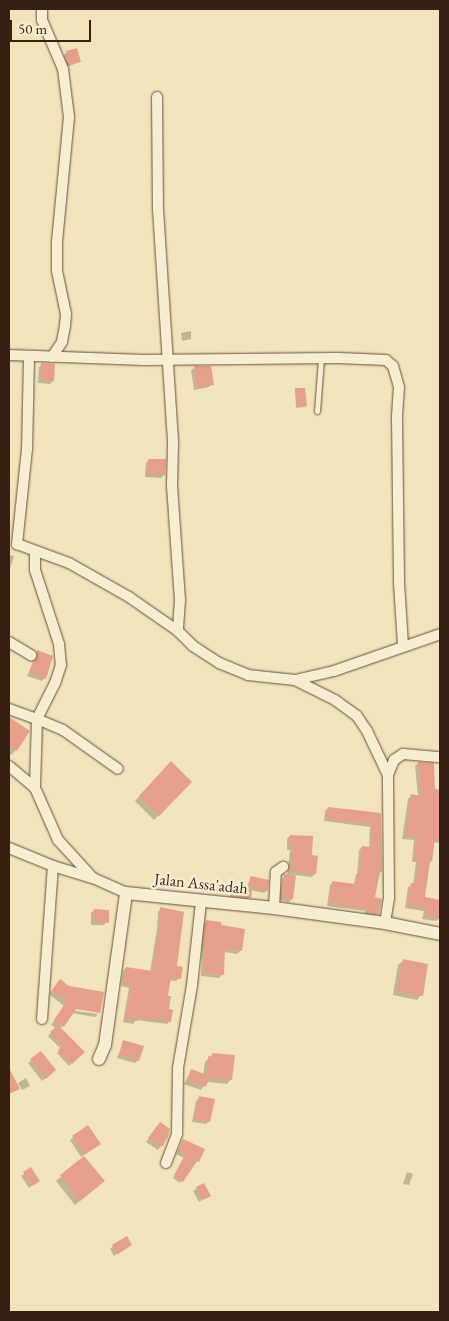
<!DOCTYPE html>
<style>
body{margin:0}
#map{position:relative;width:449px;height:1321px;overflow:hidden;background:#f1e3ba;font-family:"EB Garamond",serif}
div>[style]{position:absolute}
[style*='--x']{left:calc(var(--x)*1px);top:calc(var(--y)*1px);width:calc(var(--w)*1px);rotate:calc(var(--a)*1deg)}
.shadow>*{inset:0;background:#0003}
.building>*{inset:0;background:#e6a089}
.roads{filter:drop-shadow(0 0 1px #65503d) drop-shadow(0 0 1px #65503d)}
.service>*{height:5px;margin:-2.5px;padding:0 2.5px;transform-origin:2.5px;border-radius:2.5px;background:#f6edd2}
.minor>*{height:10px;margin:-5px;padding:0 5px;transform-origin:5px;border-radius:5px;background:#f6edd2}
.tertiary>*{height:12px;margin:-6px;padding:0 6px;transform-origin:6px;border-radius:6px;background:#f6edd2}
span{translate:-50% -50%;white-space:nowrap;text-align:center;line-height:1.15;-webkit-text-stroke:5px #f6edd2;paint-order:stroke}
.street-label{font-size:16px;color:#361f13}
.frame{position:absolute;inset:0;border:10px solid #361f13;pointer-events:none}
.scale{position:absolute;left:10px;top:20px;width:81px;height:22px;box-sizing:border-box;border:2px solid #361f13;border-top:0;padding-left:6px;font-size:15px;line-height:18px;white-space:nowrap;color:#361f13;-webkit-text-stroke:4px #f6edd2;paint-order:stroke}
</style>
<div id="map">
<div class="shadow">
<div style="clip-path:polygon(67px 52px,79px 62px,67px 67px,64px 55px)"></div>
<div style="clip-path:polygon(191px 331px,191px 339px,182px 341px,181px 333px)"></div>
<div style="clip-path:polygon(42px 364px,53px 381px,50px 384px,38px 383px,39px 367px)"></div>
<div style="clip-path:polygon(194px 368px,212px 384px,209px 387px,194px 390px,191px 370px)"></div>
<div style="clip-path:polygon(295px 390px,306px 405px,305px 407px,296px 408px)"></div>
<div style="clip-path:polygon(149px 460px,164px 475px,161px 478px,145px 477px,146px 463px)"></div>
<div style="clip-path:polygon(9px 555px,14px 556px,9px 572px)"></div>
<div style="clip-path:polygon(38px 652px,45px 678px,42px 681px,27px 676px)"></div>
<div style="clip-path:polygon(10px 720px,16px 750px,11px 755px,9px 753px)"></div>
<div style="clip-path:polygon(171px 763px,191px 782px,154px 820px,135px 801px)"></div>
<div style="clip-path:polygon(418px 763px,432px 765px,438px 813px,440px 805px,440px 843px,433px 842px,424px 898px,440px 901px,439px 918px,436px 921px,422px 919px,424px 911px,405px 908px,408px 887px,413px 885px,416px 862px,412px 862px,414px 840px,402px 839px,408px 799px,411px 796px,418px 796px,415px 766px)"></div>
<div style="clip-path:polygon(328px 808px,380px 814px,381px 871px,378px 874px,374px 898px,378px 913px,375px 916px,364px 915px,365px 911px,327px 906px,330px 885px,333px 883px,353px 885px,357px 875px,359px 850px,362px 847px,369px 848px,370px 827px,324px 821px,325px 811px)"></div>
<div style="clip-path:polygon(290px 836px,311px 856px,315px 874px,312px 877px,295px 875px,292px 899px,289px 902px,279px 900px,282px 879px,287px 876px,290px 850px,287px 850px,287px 839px)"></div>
<div style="clip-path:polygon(251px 877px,267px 890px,264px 893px,251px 890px,247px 900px,229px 898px,233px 888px,246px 890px)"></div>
<div style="clip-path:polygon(160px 909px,179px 978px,176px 981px,169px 980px,166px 997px,170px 1021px,167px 1024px,136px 1020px,133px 1024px,123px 1022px,129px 988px,121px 986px,123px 971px,126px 968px,150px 972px,157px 929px,158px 912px)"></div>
<div style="clip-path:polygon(94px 910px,107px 922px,104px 925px,91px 925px,91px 913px)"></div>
<div style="clip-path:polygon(206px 921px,220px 926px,240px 951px,237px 954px,224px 952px,223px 974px,219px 978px,201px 976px,202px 950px,200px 950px,203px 925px)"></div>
<div style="clip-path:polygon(403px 961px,421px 995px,417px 1000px,393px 995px,398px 965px)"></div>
<div style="clip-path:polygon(57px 985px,102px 993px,98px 1014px,98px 1012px,70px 1007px,69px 1010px,98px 1014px,95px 1017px,72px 1013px,60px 1029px,83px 1052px,69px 1066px,57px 1053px,61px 1049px,48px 1036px,56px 1028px,51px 1025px,64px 1006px,49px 994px)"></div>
<div style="clip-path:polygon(124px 1041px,138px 1060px,135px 1063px,117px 1058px)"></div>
<div style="clip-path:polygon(40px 1053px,52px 1073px,42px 1081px,28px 1063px)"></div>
<div style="clip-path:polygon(213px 1054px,231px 1079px,227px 1084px,207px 1082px,201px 1090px,184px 1084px,192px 1070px,203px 1075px,205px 1062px)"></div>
<div style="clip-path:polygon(26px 1078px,30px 1086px,22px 1090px,18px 1083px)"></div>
<div style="clip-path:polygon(199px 1098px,209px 1121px,206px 1124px,192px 1122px,196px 1101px)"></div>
<div style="clip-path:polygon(157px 1126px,167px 1137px,158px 1150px,146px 1142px)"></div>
<div style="clip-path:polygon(88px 1127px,96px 1146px,81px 1157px,70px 1140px)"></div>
<div style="clip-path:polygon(183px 1140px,198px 1161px,194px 1163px,180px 1183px,173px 1178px,184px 1158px,176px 1154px)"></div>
<div style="clip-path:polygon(84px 1157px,98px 1186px,75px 1205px,56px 1181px)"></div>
<div style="clip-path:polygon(31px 1169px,36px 1183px,29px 1188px,21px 1176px)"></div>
<div style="clip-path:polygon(407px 1172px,413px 1174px,409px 1185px,403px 1184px)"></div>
<div style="clip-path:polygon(203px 1184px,209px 1196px,199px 1202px,193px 1191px)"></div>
<div style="clip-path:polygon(130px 1245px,114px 1256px,110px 1249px,113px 1246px)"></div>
</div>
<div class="building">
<div style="clip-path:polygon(77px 48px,81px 62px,69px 65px,66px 51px)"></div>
<div style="clip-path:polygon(41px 363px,55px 364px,54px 381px,41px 380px)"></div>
<div style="clip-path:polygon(194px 366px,211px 366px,214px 385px,197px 387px)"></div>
<div style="clip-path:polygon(295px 388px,305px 388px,307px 406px,297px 407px)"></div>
<div style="clip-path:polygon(148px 459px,166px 459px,165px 475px,148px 475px)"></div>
<div style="clip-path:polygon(37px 650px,53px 656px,46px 679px,29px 673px,33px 661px,37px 658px)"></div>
<div style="clip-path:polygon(9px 717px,30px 731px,17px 751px,9px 746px)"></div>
<div style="clip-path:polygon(171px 761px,192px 782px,159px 816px,139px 796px)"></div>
<div style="clip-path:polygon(418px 762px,434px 763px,435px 789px,440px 790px,440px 840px,435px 839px,432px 862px,430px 861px,425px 897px,440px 900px,440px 919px,425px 916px,426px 908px,407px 905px,411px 883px,416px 884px,418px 860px,414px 859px,417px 837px,405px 836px,411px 794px,421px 796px)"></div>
<div style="clip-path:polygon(328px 807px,381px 813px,382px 872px,380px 872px,375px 897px,382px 899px,379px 914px,366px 912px,367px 909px,329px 904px,332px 881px,355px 884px,356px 874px,359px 874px,362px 846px,371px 847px,372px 824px,326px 819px)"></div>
<div style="clip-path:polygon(290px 835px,313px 836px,312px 855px,318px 856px,316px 874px,290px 871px,293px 847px,289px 847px)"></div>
<div style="clip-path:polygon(284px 874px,296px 876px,293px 899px,281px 898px)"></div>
<div style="clip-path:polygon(251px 876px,269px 880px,268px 891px,248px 886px)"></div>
<div style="clip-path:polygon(233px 887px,252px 890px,251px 898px,232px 896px)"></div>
<div style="clip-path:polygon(160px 907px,184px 912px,177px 966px,183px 967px,181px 979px,171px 977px,168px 996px,171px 996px,169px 1009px,173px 1010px,171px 1022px,137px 1017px,137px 1021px,125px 1019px,131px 985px,123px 984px,126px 967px,152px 971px,160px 926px)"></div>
<div style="clip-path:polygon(94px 909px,109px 910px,109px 923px,93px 922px)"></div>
<div style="clip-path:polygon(206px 920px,221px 922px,221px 925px,245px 929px,242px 951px,225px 949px,224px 975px,204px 973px,205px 947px,203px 947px)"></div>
<div style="clip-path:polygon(403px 959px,428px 964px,423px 996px,397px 991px)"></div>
<div style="clip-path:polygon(60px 979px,69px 986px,104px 992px,100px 1013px,76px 1009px,64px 1027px,54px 1020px,67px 1001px,52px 990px)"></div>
<div style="clip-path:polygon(58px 1025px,85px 1052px,72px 1064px,58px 1050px,62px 1046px,50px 1032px)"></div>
<div style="clip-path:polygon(123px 1040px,144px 1046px,139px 1061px,119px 1055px)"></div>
<div style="clip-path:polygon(41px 1051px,56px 1070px,46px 1079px,30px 1059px)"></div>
<div style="clip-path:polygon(212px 1053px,235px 1055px,232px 1080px,209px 1078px,206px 1087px,187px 1080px,191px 1069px,207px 1075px,208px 1056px,212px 1057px)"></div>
<div style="clip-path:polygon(9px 1068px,20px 1089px,9px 1094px)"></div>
<div style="clip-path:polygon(199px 1096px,215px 1099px,210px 1122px,194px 1119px)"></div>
<div style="clip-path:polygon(160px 1122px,170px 1129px,168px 1137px,162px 1147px,148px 1138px)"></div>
<div style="clip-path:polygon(88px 1125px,101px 1144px,84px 1155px,72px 1136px)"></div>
<div style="clip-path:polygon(183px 1139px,205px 1149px,199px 1162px,197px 1161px,183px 1182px,174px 1175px,185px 1155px,178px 1152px)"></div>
<div style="clip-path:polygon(84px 1156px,105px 1181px,80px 1201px,60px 1175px)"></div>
<div style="clip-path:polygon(31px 1167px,40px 1181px,32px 1186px,23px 1172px)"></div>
<div style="clip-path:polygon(204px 1183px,211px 1196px,203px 1200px,196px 1187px)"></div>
<div style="clip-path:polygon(127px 1236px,132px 1245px,118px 1254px,112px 1245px)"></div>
</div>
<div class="roads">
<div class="service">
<div style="--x:317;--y:411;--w:52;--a:-85.6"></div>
</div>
<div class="minor">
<div style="--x:42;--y:9;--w:11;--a:90"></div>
<div style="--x:42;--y:20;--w:53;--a:66.8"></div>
<div style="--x:63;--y:69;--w:48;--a:82.9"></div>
<div style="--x:69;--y:117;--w:126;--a:95.5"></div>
<div style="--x:57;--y:242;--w:29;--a:90"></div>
<div style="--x:57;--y:271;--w:44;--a:78.2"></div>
<div style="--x:66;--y:314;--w:12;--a:95"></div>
<div style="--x:65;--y:326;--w:16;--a:101"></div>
<div style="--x:62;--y:342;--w:18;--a:124"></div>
<div style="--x:157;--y:97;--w:112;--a:89.5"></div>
<div style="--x:158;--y:209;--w:235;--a:86.3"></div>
<div style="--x:173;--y:444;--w:42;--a:91.4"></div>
<div style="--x:172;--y:486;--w:114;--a:86"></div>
<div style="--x:180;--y:600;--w:31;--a:94"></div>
<div style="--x:9;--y:355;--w:135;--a:2.1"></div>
<div style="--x:144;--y:360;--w:194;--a:-0.6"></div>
<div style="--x:338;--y:358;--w:48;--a:2.4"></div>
<div style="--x:386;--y:360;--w:9;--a:41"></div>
<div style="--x:393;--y:366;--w:22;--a:74"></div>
<div style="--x:399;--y:387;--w:31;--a:94"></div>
<div style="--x:397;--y:418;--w:165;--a:89.3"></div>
<div style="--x:399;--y:583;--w:62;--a:86.3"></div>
<div style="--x:29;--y:357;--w:92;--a:91.2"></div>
<div style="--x:27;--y:449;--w:96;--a:96"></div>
<div style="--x:17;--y:544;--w:55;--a:20.1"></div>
<div style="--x:69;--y:563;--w:69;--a:29.5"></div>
<div style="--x:129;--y:597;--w:60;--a:34.8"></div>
<div style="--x:178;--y:631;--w:21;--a:45"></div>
<div style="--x:193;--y:646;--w:31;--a:33"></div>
<div style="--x:219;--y:663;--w:31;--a:22"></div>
<div style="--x:248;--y:675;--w:47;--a:6.1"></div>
<div style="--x:295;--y:680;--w:45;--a:26.6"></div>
<div style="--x:335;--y:700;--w:27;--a:36"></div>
<div style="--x:357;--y:716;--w:18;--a:56"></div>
<div style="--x:367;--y:731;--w:49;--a:64.5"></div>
<div style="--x:35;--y:551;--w:19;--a:90"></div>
<div style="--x:35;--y:570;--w:78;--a:72"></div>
<div style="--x:59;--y:644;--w:21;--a:85"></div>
<div style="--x:61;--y:665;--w:19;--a:108"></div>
<div style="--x:55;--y:683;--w:40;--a:116.6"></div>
<div style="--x:37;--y:719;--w:28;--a:23"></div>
<div style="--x:63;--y:730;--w:67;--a:35.3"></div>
<div style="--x:9;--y:642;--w:26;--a:31"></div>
<div style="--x:295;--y:680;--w:40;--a:-13"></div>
<div style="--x:334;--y:671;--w:112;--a:-19.2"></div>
<div style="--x:9;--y:709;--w:30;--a:20"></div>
<div style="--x:37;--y:719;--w:69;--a:91.7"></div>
<div style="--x:35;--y:788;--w:57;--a:66.1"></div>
<div style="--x:58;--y:840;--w:52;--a:47.4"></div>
<div style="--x:93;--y:878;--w:36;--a:24"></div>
<div style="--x:9;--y:766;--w:34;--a:40"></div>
<div style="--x:9;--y:848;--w:48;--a:22.2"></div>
<div style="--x:53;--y:866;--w:39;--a:17"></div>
<div style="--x:274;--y:908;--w:36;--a:-87"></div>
<div style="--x:276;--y:872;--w:9;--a:-36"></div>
<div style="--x:385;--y:923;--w:25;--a:-81"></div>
<div style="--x:389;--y:898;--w:123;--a:-90.5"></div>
<div style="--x:388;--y:775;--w:16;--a:-68"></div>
<div style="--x:394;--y:760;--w:11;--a:-34"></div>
<div style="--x:403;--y:754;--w:37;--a:5"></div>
<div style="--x:42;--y:1019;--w:153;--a:-85.9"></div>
<div style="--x:166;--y:1163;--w:31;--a:-69"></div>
<div style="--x:177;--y:1134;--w:66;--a:-89.1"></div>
<div style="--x:178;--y:1068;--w:84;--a:-80.4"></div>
<div style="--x:192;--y:985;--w:83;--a:-83.8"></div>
</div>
<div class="tertiary">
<div style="--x:99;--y:1059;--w:15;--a:-67"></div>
<div style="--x:105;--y:1045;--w:153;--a:-82.1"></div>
<div style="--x:126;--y:893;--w:149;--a:5.8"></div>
<div style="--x:274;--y:908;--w:112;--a:7.7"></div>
<div style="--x:385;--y:923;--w:56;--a:11.3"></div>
</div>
</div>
<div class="street-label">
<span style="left:201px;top:884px;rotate:6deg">Jalan Assa'adah</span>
</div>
<div class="frame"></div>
<div class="scale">50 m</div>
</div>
